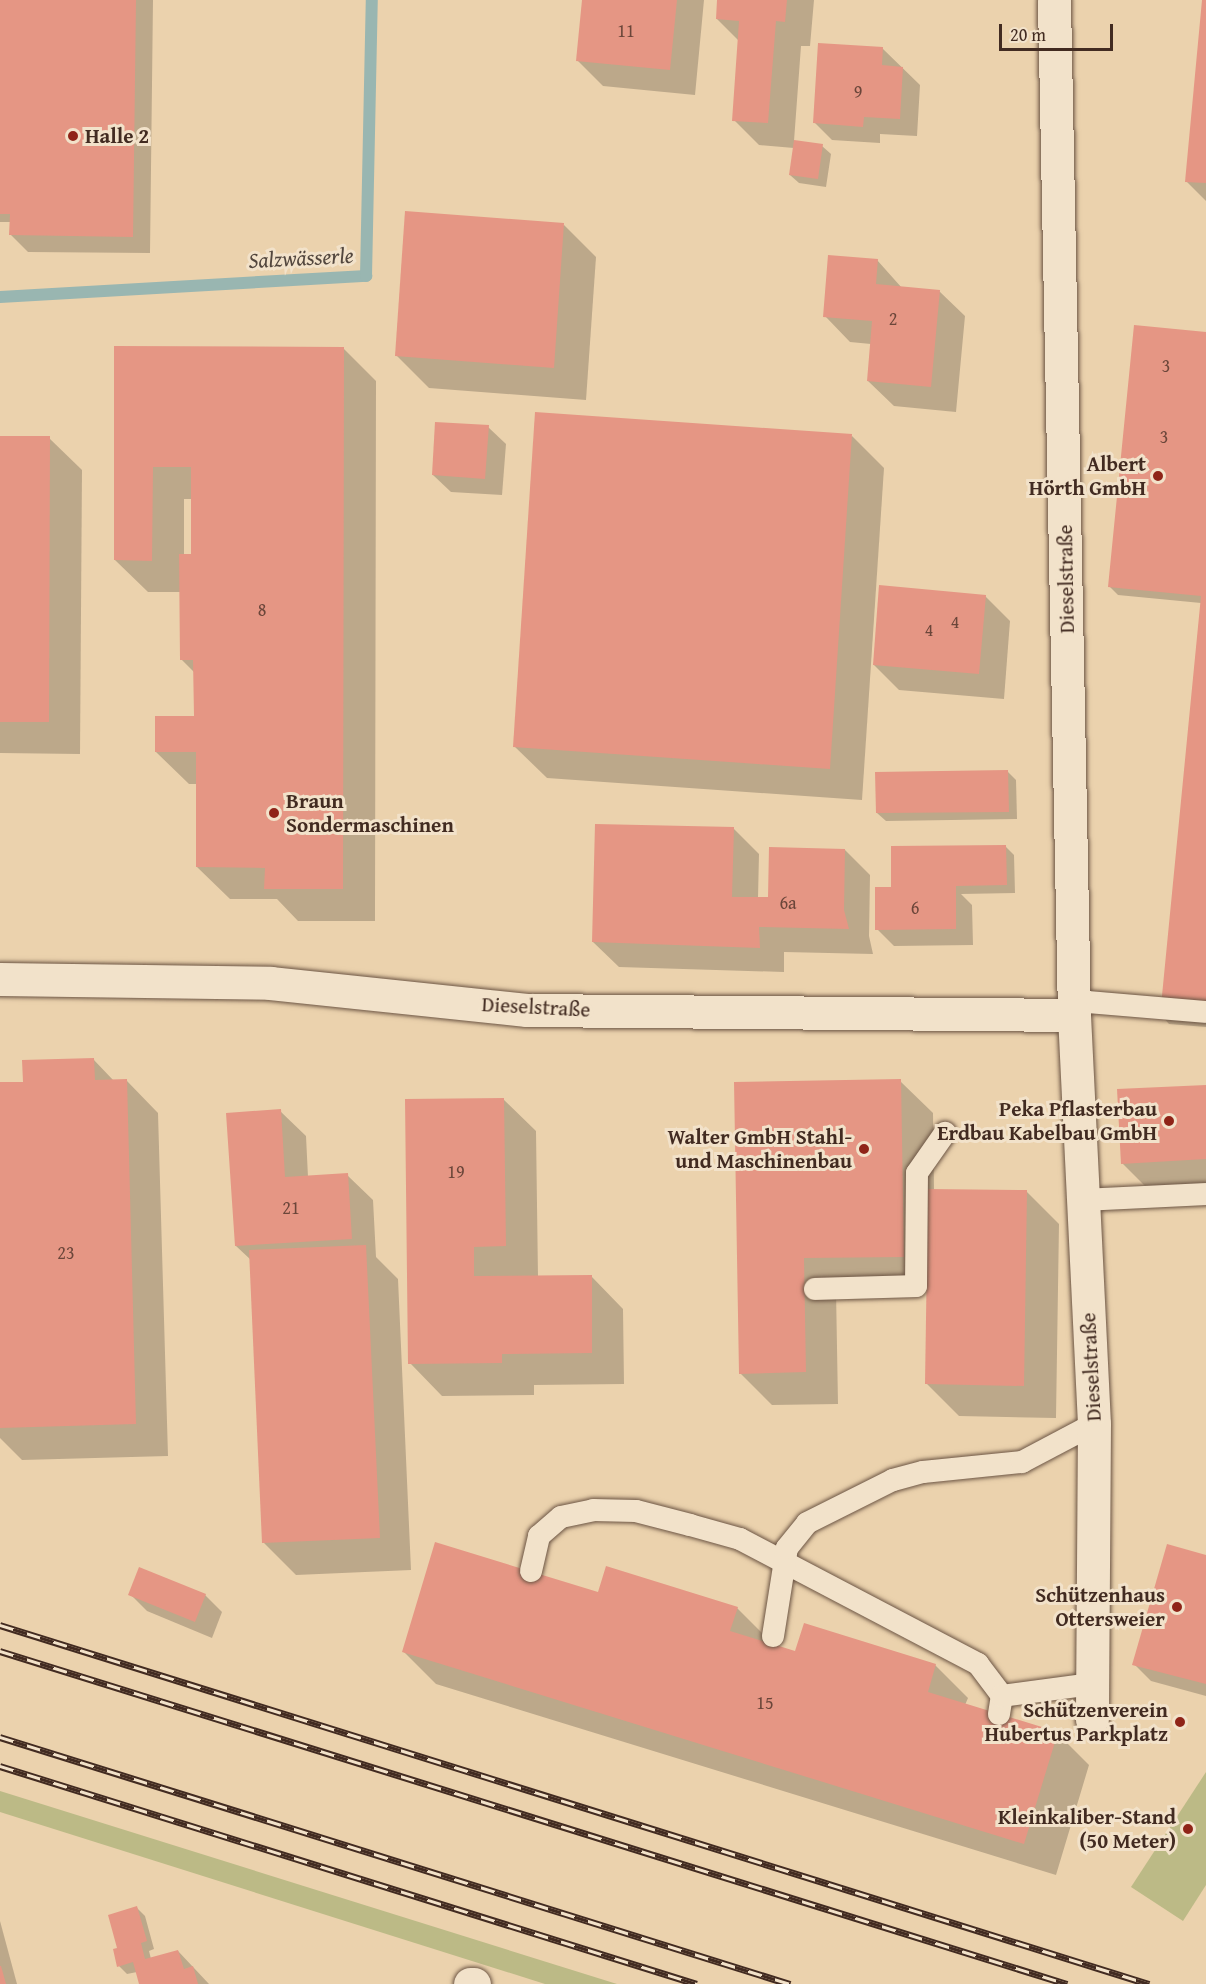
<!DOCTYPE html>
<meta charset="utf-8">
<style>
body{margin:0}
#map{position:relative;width:1206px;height:1984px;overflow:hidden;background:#ebd2ad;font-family:"Gentium Book Plus",serif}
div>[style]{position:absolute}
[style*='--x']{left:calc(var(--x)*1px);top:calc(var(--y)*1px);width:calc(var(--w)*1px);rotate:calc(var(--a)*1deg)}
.green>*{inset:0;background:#bcba86}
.shadow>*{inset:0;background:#0003}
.stream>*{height:12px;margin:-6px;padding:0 6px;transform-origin:6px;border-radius:6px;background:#99b6b1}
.building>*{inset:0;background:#e59684}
.roads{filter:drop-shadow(0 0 2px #6c5544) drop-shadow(0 0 2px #6c5544)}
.service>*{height:22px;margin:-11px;padding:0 11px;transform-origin:11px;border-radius:11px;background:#f2e2ca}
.minor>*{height:33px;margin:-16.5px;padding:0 16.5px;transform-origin:16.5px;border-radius:16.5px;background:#f2e2ca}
.rail>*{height:7px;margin-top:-3.5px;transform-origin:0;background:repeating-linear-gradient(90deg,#f2e2ca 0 14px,#422b21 0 28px);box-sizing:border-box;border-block:2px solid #422b21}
.dots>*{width:16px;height:16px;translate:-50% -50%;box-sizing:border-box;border:3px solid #f2e2ca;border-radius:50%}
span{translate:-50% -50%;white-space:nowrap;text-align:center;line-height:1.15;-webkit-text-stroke:6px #f2e2ca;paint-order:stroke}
.number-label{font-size:18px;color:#6b463a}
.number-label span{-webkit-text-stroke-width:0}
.poi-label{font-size:21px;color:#422b21;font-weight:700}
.left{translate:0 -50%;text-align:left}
.right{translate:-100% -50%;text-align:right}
.street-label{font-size:21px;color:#422b21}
.water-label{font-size:22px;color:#53473e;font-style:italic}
.scale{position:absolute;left:999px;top:24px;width:114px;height:27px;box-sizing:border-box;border:3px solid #422b21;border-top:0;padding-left:8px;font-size:18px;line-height:21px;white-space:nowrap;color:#422b21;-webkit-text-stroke:4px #f2e2ca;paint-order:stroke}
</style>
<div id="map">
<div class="green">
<div style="clip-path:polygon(1206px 1772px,1206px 1885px,1183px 1921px,1131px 1887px)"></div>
<div style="clip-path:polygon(0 1791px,617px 1984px,545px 1984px,0 1812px)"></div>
</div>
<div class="shadow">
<div style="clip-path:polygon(0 0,153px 0,150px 253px,28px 252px,11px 235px,11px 222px,0 222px)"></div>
<div style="clip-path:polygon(584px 0,704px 0,695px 95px,603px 86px,578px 61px)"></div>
<div style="clip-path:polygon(719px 0,814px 0,810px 46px,801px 46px,794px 141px,822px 146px,831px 154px,826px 187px,799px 183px,790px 175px,794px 148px,759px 145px,734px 120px,739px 41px,717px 19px)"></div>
<div style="clip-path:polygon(1204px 0,1206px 0,1206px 201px,1186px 181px)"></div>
<div style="clip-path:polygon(882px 48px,920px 85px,917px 136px,880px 134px,880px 143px,832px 140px,815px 123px)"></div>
<div style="clip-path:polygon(564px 225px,596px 257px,586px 400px,429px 388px,397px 356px)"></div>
<div style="clip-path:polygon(877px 260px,902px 288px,939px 291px,965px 316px,956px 412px,894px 406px,868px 381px,871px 344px,850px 342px,825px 316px)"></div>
<div style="clip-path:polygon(1206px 333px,1206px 1027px,1169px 1024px,1161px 1015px,1201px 603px,1118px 595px,1110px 587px)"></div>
<div style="clip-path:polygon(evenodd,115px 348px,343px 348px,376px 381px,375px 921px,298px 921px,277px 899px,230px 899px,197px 867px,198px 784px,189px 784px,156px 752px,195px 717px,195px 673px,181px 659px,181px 592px,148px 592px,115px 560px,115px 348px,184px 499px,192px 499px,192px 555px,184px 556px,184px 499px)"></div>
<div style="clip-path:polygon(488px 427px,506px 444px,502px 495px,451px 492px,433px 475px)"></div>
<div style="clip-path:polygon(852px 436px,884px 468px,862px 800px,547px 778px,514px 746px)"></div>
<div style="clip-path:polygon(0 437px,49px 438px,82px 470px,80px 754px,0 753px)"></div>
<div style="clip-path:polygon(985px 596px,1010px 621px,1004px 699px,899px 690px,874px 665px)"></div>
<div style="clip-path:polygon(1008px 772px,1016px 780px,1017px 819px,886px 821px,877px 813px)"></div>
<div style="clip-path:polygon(733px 828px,759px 854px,758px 898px,769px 899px,845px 850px,870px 875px,869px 936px,873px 954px,784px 952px,784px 972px,619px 967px,593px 942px)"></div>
<div style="clip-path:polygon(1006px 847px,1014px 855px,1015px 893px,961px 894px,972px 905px,973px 945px,894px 946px,877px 929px,895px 888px)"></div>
<div style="clip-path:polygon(93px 1059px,114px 1081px,126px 1080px,158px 1113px,168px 1456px,22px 1460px,0 1438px,0 1084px,25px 1083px)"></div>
<div style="clip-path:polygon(900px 1081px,933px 1113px,934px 1190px,1027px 1192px,1059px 1224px,1056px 1418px,959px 1416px,926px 1383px,928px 1289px,836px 1290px,838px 1404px,772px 1405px,740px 1373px)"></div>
<div style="clip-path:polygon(1206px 1086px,1206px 1193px,1154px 1195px,1122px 1163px)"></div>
<div style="clip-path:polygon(503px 1099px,536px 1131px,538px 1277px,591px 1276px,623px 1309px,624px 1384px,534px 1385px,534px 1395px,442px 1396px,410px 1363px)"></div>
<div style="clip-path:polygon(280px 1111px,306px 1136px,308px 1177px,347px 1175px,373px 1200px,376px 1257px,398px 1279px,411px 1570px,296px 1575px,263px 1542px,251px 1260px,236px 1246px)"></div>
<div style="clip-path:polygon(1206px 1557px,1206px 1696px,1151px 1681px,1134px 1664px)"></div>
<div style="clip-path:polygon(130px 1594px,205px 1595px,222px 1612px,212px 1638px,147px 1611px)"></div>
<div style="clip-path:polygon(737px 1608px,769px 1640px,768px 1645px,796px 1653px,935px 1665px,968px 1698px,965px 1705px,1057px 1733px,1089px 1765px,1056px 1875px,436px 1684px,404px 1652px)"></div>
<div style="clip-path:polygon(137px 1908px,145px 1916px,154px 1949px,149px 1951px,151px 1959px,178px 1951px,209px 1984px,140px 1984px,137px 1972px,127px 1974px,119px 1966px,119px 1949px)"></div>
<div style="clip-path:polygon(0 1921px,17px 1984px,0 1984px)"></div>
</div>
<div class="stream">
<div style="--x:0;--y:297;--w:367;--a:-3.3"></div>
<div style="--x:366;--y:276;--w:276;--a:-88.8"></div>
</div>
<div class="building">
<div style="clip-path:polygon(0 0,136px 0,133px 237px,9px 235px,10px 214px,0 214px)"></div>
<div style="clip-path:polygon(582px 0,677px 0,670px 70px,576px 61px)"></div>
<div style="clip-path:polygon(717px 0,787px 0,785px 22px,776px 21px,768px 123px,732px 121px,739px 21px,716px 19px)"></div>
<div style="clip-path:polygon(1202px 0,1206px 0,1206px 183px,1185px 182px)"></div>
<div style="clip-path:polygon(818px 43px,883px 47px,882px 65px,903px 67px,900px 119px,864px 117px,863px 127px,813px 123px)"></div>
<div style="clip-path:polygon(794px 140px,823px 144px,818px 179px,789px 175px)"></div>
<div style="clip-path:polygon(405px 211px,564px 223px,554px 368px,395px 356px)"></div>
<div style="clip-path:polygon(828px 255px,878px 259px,876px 284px,940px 290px,931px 387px,867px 381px,872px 321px,823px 317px)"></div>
<div style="clip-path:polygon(1134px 325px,1206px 332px,1206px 1021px,1160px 1016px,1201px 596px,1108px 587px)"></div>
<div style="clip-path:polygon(114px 346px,344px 347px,343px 889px,264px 889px,265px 868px,196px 867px,196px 752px,155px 752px,155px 716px,194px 716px,193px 660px,180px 660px,179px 554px,191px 554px,191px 467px,153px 467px,152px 561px,114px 560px)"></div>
<div style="clip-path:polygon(535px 412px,852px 434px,830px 769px,513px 747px)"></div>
<div style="clip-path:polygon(435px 422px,489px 425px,485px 479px,432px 475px)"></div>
<div style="clip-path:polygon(0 436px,50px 436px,49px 722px,0 722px)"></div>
<div style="clip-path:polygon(879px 585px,986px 595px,979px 674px,873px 665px)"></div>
<div style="clip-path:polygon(1008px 770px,1009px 812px,876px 813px,875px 772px)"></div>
<div style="clip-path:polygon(595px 824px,734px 827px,732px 897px,768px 897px,769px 847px,845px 849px,844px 910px,849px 929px,759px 927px,760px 948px,592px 942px)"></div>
<div style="clip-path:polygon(1006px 845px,1007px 885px,956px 886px,956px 929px,875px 930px,875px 887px,891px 887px,891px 846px)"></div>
<div style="clip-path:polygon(94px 1058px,95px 1080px,127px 1079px,136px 1424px,0 1428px,0 1082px,23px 1082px,22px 1060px)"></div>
<div style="clip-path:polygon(901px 1079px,904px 1257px,804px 1258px,806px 1372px,739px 1374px,734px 1082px)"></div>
<div style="clip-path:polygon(1206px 1085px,1206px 1159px,1121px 1164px,1117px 1089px)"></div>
<div style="clip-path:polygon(504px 1098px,506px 1246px,474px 1247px,474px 1276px,592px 1275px,592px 1353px,502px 1354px,502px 1363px,408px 1364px,405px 1099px)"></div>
<div style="clip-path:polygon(281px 1109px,285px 1177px,348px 1173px,352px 1239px,235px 1246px,226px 1113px)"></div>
<div style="clip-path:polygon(928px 1189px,1027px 1190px,1024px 1386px,925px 1384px)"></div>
<div style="clip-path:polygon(366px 1245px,380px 1538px,262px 1543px,249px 1250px)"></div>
<div style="clip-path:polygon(435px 1542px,598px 1592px,606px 1566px,738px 1607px,730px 1631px,795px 1651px,804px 1623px,936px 1664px,928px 1692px,1058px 1732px,1024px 1844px,402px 1652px)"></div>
<div style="clip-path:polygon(1167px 1544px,1206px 1555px,1206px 1684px,1132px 1665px)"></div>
<div style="clip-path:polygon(139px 1567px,206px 1594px,195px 1622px,128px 1595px)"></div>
<div style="clip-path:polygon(137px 1906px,147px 1941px,141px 1943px,145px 1959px,178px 1950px,184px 1969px,193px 1966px,198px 1984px,139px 1984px,133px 1962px,117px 1967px,113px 1949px,117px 1948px,108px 1915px)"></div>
<div style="clip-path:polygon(0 1966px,1px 1966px,6px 1984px,0 1984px)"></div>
</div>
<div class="roads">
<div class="service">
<div style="--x:1075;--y:1001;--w:131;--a:4.8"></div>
<div style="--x:1083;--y:1200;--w:123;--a:-2.8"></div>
<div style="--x:815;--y:1289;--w:101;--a:-1.7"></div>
<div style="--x:916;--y:1286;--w:113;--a:-89.5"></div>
<div style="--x:917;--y:1173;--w:49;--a:-55"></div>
<div style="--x:531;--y:1571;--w:36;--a:-77"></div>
<div style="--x:539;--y:1536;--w:29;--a:-41"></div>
<div style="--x:561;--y:1517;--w:33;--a:-12"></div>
<div style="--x:593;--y:1510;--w:43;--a:1.3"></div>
<div style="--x:636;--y:1511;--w:56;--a:14.5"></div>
<div style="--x:690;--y:1525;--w:52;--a:15.6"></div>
<div style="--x:740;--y:1539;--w:269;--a:27.7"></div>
<div style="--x:978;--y:1664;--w:40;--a:53"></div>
<div style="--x:773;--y:1636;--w:89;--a:-81"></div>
<div style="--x:787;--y:1548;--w:32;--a:-51"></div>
<div style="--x:807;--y:1523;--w:96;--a:-26.6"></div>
<div style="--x:893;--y:1480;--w:31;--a:-15"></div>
<div style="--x:923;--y:1472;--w:100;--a:-5.8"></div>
<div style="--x:1022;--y:1462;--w:81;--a:-27.8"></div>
<div style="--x:999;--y:1714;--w:18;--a:-81"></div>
<div style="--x:1002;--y:1696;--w:91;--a:-7.6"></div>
</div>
<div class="minor">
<div style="--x:0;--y:979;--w:270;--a:0.8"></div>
<div style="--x:270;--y:983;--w:258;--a:6"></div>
<div style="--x:527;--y:1010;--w:547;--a:0.52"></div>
<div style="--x:1074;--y:1015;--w:1015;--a:-91.13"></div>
<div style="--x:1074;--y:1015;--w:409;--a:87.2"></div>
<div style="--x:1094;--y:1424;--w:295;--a:90.4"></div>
<div style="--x:470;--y:1984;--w:4;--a:0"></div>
</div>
</div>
<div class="rail">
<div style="--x:0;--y:1625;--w:1204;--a:17.35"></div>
<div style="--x:0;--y:1651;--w:1118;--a:17.33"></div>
<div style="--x:0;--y:1737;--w:828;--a:17.36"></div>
<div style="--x:0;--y:1766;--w:730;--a:17.37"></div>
</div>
<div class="dots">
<div style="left:73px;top:136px;background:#8f2418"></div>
<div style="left:1158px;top:476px;background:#8f2418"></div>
<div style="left:274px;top:813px;background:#8f2418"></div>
<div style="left:1169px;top:1121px;background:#8f2418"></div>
<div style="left:864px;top:1149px;background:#8f2418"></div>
<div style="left:1177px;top:1607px;background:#8f2418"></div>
<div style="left:1180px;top:1722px;background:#8f2418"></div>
<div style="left:1188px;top:1829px;background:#8f2418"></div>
</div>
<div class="number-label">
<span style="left:626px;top:31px">11</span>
<span style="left:858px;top:92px">9</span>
<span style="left:893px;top:319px">2</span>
<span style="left:1166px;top:366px">3</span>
<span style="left:1164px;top:437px">3</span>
<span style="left:262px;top:610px">8</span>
<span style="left:955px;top:622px">4</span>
<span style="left:929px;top:630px">4</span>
<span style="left:788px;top:903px">6a</span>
<span style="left:915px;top:908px">6</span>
<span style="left:456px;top:1172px">19</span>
<span style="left:291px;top:1208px">21</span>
<span style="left:66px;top:1253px">23</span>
<span style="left:765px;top:1703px">15</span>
</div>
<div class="poi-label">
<span class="left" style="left:85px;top:136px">Halle 2</span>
<span class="right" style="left:1146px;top:476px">Albert<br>Hörth GmbH</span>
<span class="left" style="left:286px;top:813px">Braun<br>Sondermaschinen</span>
<span class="right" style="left:1157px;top:1121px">Peka Pflasterbau<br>Erdbau Kabelbau GmbH</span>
<span class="right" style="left:852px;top:1149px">Walter GmbH Stahl-<br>und Maschinenbau</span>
<span class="right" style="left:1165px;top:1607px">Schützenhaus<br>Ottersweier</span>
<span class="right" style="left:1168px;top:1722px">Schützenverein<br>Hubertus Parkplatz</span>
<span class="right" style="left:1176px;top:1829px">Kleinkaliber-Stand<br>(50 Meter)</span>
</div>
<div class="street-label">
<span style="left:1066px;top:579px;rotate:-91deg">Dieselstraße</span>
<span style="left:536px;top:1007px;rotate:3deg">Dieselstraße</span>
<span style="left:1091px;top:1367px;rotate:-93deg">Dieselstraße</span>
</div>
<div class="water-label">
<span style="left:301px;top:258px;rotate:-3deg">Salzwässerle</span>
</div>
<div class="scale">20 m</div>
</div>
